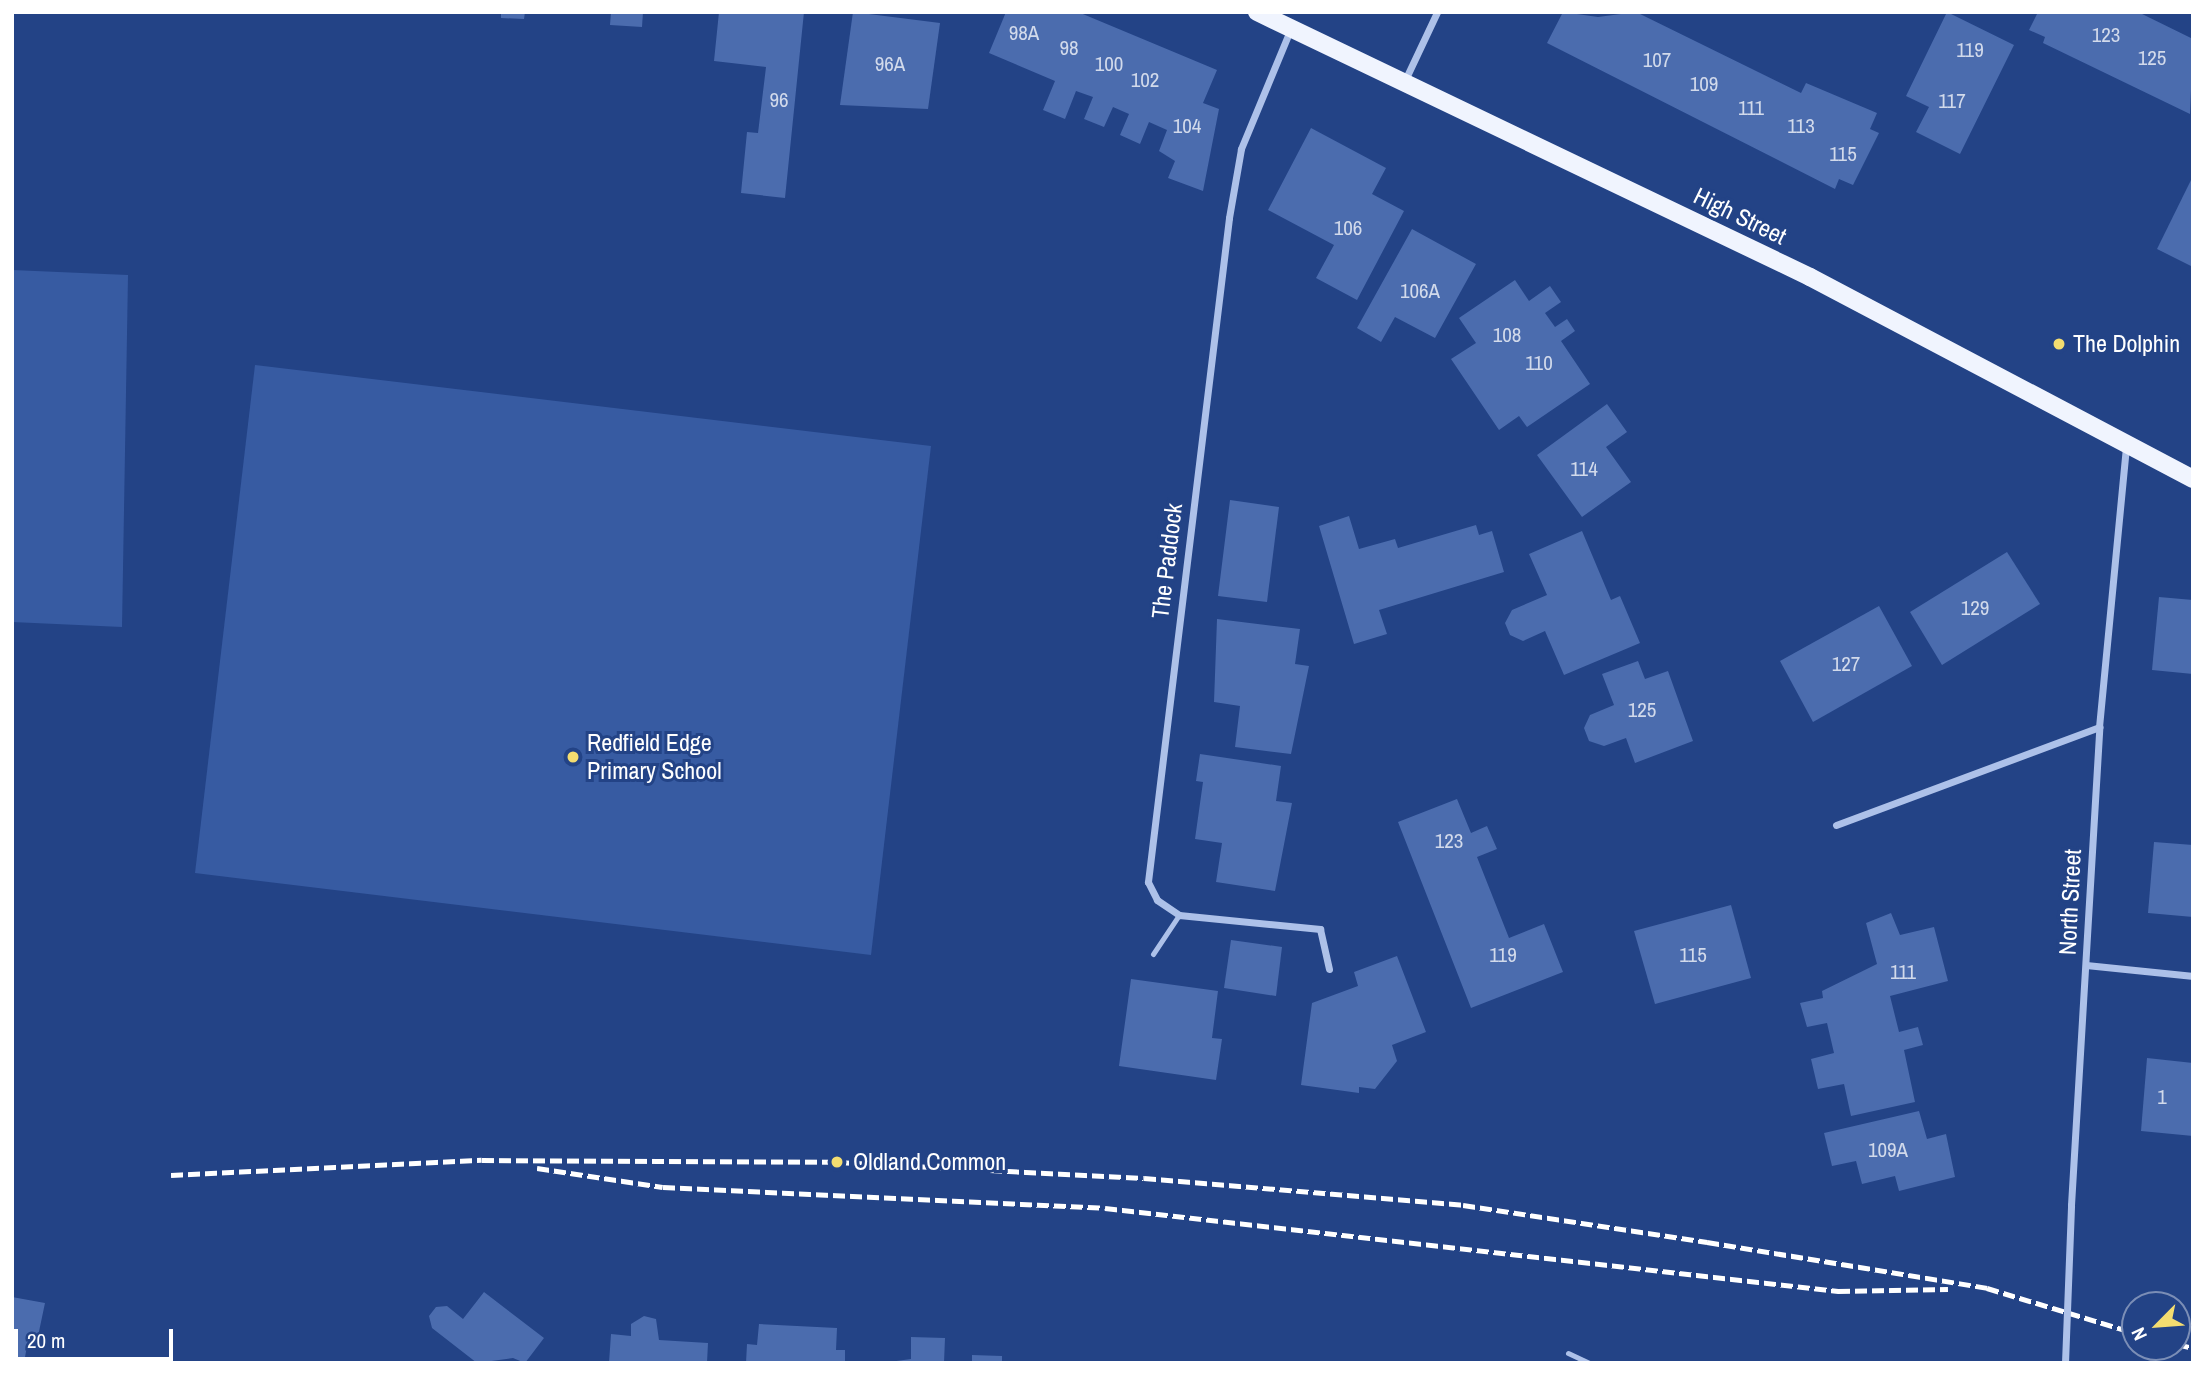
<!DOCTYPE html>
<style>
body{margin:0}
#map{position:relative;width:2205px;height:1375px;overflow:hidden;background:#234386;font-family:"Archivo Narrow",sans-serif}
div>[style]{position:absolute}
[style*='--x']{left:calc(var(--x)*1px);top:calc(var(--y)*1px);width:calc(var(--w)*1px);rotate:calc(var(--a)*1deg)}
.green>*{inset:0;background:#375ba2}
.building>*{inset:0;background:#4b6cae}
.service>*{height:5px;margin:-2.5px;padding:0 2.5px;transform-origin:2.5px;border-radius:2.5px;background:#adc1e9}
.minor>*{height:7px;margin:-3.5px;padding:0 3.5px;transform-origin:3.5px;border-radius:3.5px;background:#adc1e9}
.primary>*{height:18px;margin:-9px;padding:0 9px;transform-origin:9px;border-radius:9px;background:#f0f4fe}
.rail>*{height:5px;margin-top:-2.5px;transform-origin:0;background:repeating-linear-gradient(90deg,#fff 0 12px,transparent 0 17px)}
.minor-bridge>*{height:7px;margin:-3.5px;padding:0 3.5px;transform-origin:3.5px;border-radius:3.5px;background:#adc1e9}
.dots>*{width:19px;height:19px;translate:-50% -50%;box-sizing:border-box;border:4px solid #234386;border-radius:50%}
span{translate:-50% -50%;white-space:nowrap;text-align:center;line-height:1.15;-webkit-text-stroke:6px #234386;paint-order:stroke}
.number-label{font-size:21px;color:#d2daeb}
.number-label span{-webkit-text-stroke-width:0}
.street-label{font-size:24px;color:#fff}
.poi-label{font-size:24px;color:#fff}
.left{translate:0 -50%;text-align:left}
.frame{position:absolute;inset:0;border:14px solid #fff;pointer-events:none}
.north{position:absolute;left:2121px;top:1291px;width:70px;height:70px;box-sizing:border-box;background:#234386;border:2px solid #7b8eb6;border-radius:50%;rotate:245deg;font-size:19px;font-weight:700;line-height:28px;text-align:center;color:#fff}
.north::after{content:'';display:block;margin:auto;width:24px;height:32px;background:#f4dd70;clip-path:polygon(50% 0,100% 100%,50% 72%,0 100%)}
.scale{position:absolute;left:14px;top:1329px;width:159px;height:32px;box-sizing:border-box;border:4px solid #fff;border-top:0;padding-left:9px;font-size:21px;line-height:24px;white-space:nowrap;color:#fff;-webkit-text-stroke:5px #234386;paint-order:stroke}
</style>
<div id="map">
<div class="green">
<div style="clip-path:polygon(12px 270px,128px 275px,122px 627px,12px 622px)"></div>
<div style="clip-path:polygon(255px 365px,931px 446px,871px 955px,195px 873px)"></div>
</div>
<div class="building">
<div style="clip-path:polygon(501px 12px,525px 12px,524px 19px,501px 18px)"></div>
<div style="clip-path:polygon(611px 12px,643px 12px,642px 27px,610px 25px)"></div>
<div style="clip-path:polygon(719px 12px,804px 12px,785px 198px,741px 193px,747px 132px,758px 133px,766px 67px,714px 61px)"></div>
<div style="clip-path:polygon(853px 12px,940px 23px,928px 109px,840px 105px)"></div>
<div style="clip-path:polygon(1006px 12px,1078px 12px,1217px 70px,1203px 103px,1219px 109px,1203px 191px,1168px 178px,1175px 161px,1159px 151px,1167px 130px,1149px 122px,1140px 144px,1120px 135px,1129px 114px,1113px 107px,1104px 127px,1084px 119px,1093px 97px,1076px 91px,1065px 119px,1043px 110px,1055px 81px,989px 53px)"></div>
<div style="clip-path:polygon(1563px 12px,1598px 17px,1636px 12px,1801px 93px,1806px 83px,1877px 113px,1870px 129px,1879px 133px,1853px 185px,1839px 179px,1835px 189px,1547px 43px)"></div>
<div style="clip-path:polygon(1947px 12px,2014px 45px,1960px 154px,1916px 132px,1929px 107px,1906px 96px)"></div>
<div style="clip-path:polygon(2038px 12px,2138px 12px,2193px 39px,2190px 114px,2043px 43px,2045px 37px,2029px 30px)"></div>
<div style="clip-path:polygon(1311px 128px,1386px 168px,1372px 194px,1404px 211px,1357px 300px,1316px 278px,1334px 245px,1268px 210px)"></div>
<div style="clip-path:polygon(2193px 176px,2193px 267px,2157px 249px)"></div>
<div style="clip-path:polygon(1412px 229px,1476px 264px,1435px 338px,1395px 317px,1381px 342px,1357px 328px)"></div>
<div style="clip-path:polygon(1515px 280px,1529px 301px,1550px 286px,1561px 302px,1545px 313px,1555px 327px,1567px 319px,1575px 331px,1561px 341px,1590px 384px,1527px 427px,1519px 416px,1499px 430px,1451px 359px,1476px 343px,1459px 318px)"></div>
<div style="clip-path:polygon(1607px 404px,1627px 432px,1606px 447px,1631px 482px,1582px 517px,1537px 455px)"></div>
<div style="clip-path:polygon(1230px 500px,1279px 507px,1267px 602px,1218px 596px)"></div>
<div style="clip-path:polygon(1349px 516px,1359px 549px,1395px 539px,1398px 548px,1476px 525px,1479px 535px,1492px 531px,1504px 572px,1379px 610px,1387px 634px,1354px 644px,1319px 526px)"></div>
<div style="clip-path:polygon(1582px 531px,1611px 600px,1620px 596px,1640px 643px,1564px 675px,1545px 631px,1523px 641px,1510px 635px,1505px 623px,1512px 610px,1547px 595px,1529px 554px)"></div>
<div style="clip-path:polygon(2007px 552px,2040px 604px,1942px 665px,1910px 612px)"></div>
<div style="clip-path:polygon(2159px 597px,2193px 600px,2193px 674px,2152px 670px)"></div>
<div style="clip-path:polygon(1879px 606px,1912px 666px,1813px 722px,1780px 661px)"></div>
<div style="clip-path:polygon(1217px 619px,1300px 629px,1295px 664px,1309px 666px,1291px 754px,1235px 747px,1240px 706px,1214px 702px)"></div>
<div style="clip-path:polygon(1638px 661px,1645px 679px,1668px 671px,1693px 741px,1635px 763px,1626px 738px,1604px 746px,1589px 741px,1584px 728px,1590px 715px,1614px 705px,1602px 674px)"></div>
<div style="clip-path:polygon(1200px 754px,1281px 766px,1276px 801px,1292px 803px,1275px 891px,1216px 882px,1222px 843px,1195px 839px,1203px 782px,1196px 781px)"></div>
<div style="clip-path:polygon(1457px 799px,1471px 833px,1487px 826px,1497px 849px,1477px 857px,1509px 938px,1544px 924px,1563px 972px,1471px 1008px,1398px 822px)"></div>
<div style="clip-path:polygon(2154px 842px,2193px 845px,2193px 917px,2148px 913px)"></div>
<div style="clip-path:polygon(1731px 905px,1751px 978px,1655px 1004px,1634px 931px)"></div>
<div style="clip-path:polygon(1891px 913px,1900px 935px,1934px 927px,1948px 981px,1890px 996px,1899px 1032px,1918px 1027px,1923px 1045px,1904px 1050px,1915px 1102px,1851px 1116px,1844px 1084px,1818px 1089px,1811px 1059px,1834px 1053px,1827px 1023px,1807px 1027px,1800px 1003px,1823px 998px,1822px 991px,1877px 964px,1866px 923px)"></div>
<div style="clip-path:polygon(1231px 940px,1282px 947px,1276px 996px,1224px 988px)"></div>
<div style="clip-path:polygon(1397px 956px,1426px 1032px,1392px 1045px,1397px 1061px,1375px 1089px,1359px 1087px,1359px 1093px,1301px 1085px,1312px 1003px,1358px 986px,1354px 972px)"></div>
<div style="clip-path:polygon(1131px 979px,1218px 991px,1212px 1038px,1222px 1039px,1216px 1080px,1119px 1066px)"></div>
<div style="clip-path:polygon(2147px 1058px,2193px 1063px,2193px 1136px,2141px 1131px)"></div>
<div style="clip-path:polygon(1919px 1111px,1927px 1139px,1946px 1134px,1955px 1177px,1899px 1191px,1895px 1176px,1862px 1184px,1856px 1161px,1832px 1166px,1824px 1133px)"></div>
<div style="clip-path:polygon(484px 1292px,544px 1338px,525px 1363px,513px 1358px,477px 1363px,432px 1328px,429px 1316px,436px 1307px,447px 1306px,463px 1319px)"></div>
<div style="clip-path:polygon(12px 1297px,45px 1303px,37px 1341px,28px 1340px,24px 1363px,12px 1363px)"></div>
<div style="clip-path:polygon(644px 1316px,656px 1319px,659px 1340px,708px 1343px,707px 1363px,609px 1363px,611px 1334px,631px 1336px,631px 1324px)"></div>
<div style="clip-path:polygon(759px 1324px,837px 1328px,836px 1350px,845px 1350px,845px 1363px,746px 1363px,747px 1344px,757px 1345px)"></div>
<div style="clip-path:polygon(911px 1337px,945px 1338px,944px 1363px,882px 1363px,911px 1359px)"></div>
<div style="clip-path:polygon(972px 1355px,1002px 1356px,1002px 1363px,972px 1363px)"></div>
</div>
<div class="service">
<div style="--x:1153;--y:954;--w:47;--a:-56.3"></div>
<div style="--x:1568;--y:1353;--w:23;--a:25"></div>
</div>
<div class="minor">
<div style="--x:1291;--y:28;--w:131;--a:112.5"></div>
<div style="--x:1241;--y:149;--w:70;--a:99.9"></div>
<div style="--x:1229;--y:218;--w:669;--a:96.96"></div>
<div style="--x:1148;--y:882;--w:20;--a:63"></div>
<div style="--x:1157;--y:900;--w:27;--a:34"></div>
<div style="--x:1179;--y:915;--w:142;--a:5.7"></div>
<div style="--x:1320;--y:929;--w:41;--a:77.3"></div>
<div style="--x:1406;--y:78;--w:73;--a:-64.8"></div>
<div style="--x:1836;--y:825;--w:281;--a:-20.4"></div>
<div style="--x:2086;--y:965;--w:108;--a:5.9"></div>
<div style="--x:2071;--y:1205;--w:479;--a:-86.6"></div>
<div style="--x:2099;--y:727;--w:283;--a:-84.5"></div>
</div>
<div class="primary">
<div style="--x:1257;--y:12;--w:613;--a:25.6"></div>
<div style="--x:1810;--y:277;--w:433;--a:27.8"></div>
</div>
<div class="rail">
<div style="--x:537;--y:1168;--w:127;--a:8.6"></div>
<div style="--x:663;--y:1187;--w:442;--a:2.7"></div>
<div style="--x:1105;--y:1208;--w:738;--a:6.46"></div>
<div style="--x:1838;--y:1291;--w:110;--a:-1"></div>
<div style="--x:171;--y:1175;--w:311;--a:-2.8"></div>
<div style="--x:482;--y:1160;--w:355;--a:0.3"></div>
<div style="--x:837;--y:1162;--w:307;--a:3"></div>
<div style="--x:1144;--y:1178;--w:320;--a:4.8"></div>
<div style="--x:1463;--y:1205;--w:247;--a:8.6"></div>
<div style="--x:1707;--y:1242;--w:284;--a:9.3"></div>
<div style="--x:1987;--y:1288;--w:155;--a:16.9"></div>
<div style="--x:2177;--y:1344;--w:16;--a:14"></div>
</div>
<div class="minor-bridge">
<div style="--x:2065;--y:1363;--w:158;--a:-87.8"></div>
</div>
<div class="dots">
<div style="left:2059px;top:344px;background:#f4dd70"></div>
<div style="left:573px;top:757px;background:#f4dd70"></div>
<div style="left:837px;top:1162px;background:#f4dd70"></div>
</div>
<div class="number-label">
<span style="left:1024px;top:33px">98A</span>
<span style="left:2106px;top:35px">123</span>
<span style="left:1069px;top:48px">98</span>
<span style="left:1970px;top:50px">119</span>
<span style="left:2152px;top:58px">125</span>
<span style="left:1657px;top:60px">107</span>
<span style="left:890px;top:64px">96A</span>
<span style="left:1109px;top:64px">100</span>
<span style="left:1145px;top:80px">102</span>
<span style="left:1704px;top:84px">109</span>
<span style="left:779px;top:100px">96</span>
<span style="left:1952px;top:101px">117</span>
<span style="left:1751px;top:108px">111</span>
<span style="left:1187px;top:126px">104</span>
<span style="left:1801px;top:126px">113</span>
<span style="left:1843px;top:154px">115</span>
<span style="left:1348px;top:228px">106</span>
<span style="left:1420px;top:291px">106A</span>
<span style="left:1507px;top:335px">108</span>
<span style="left:1539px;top:363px">110</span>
<span style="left:1584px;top:469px">114</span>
<span style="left:1975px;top:608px">129</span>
<span style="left:1846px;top:664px">127</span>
<span style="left:1642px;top:710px">125</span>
<span style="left:1449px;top:841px">123</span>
<span style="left:1503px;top:955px">119</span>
<span style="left:1693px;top:955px">115</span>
<span style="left:1903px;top:972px">111</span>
<span style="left:2162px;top:1097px">1</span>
<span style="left:1888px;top:1150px">109A</span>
</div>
<div class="street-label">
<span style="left:1740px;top:216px;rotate:26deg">High Street</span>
<span style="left:1167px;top:561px;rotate:-83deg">The Paddock</span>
<span style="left:2070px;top:902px;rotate:-87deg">North Street</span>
</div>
<div class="poi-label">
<span class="left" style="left:2073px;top:344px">The Dolphin</span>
<span class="left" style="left:587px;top:757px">Redfield Edge<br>Primary School</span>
<span class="left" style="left:853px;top:1162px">Oldland Common</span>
</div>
<div class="frame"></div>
<div class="north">N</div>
<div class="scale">20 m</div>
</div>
